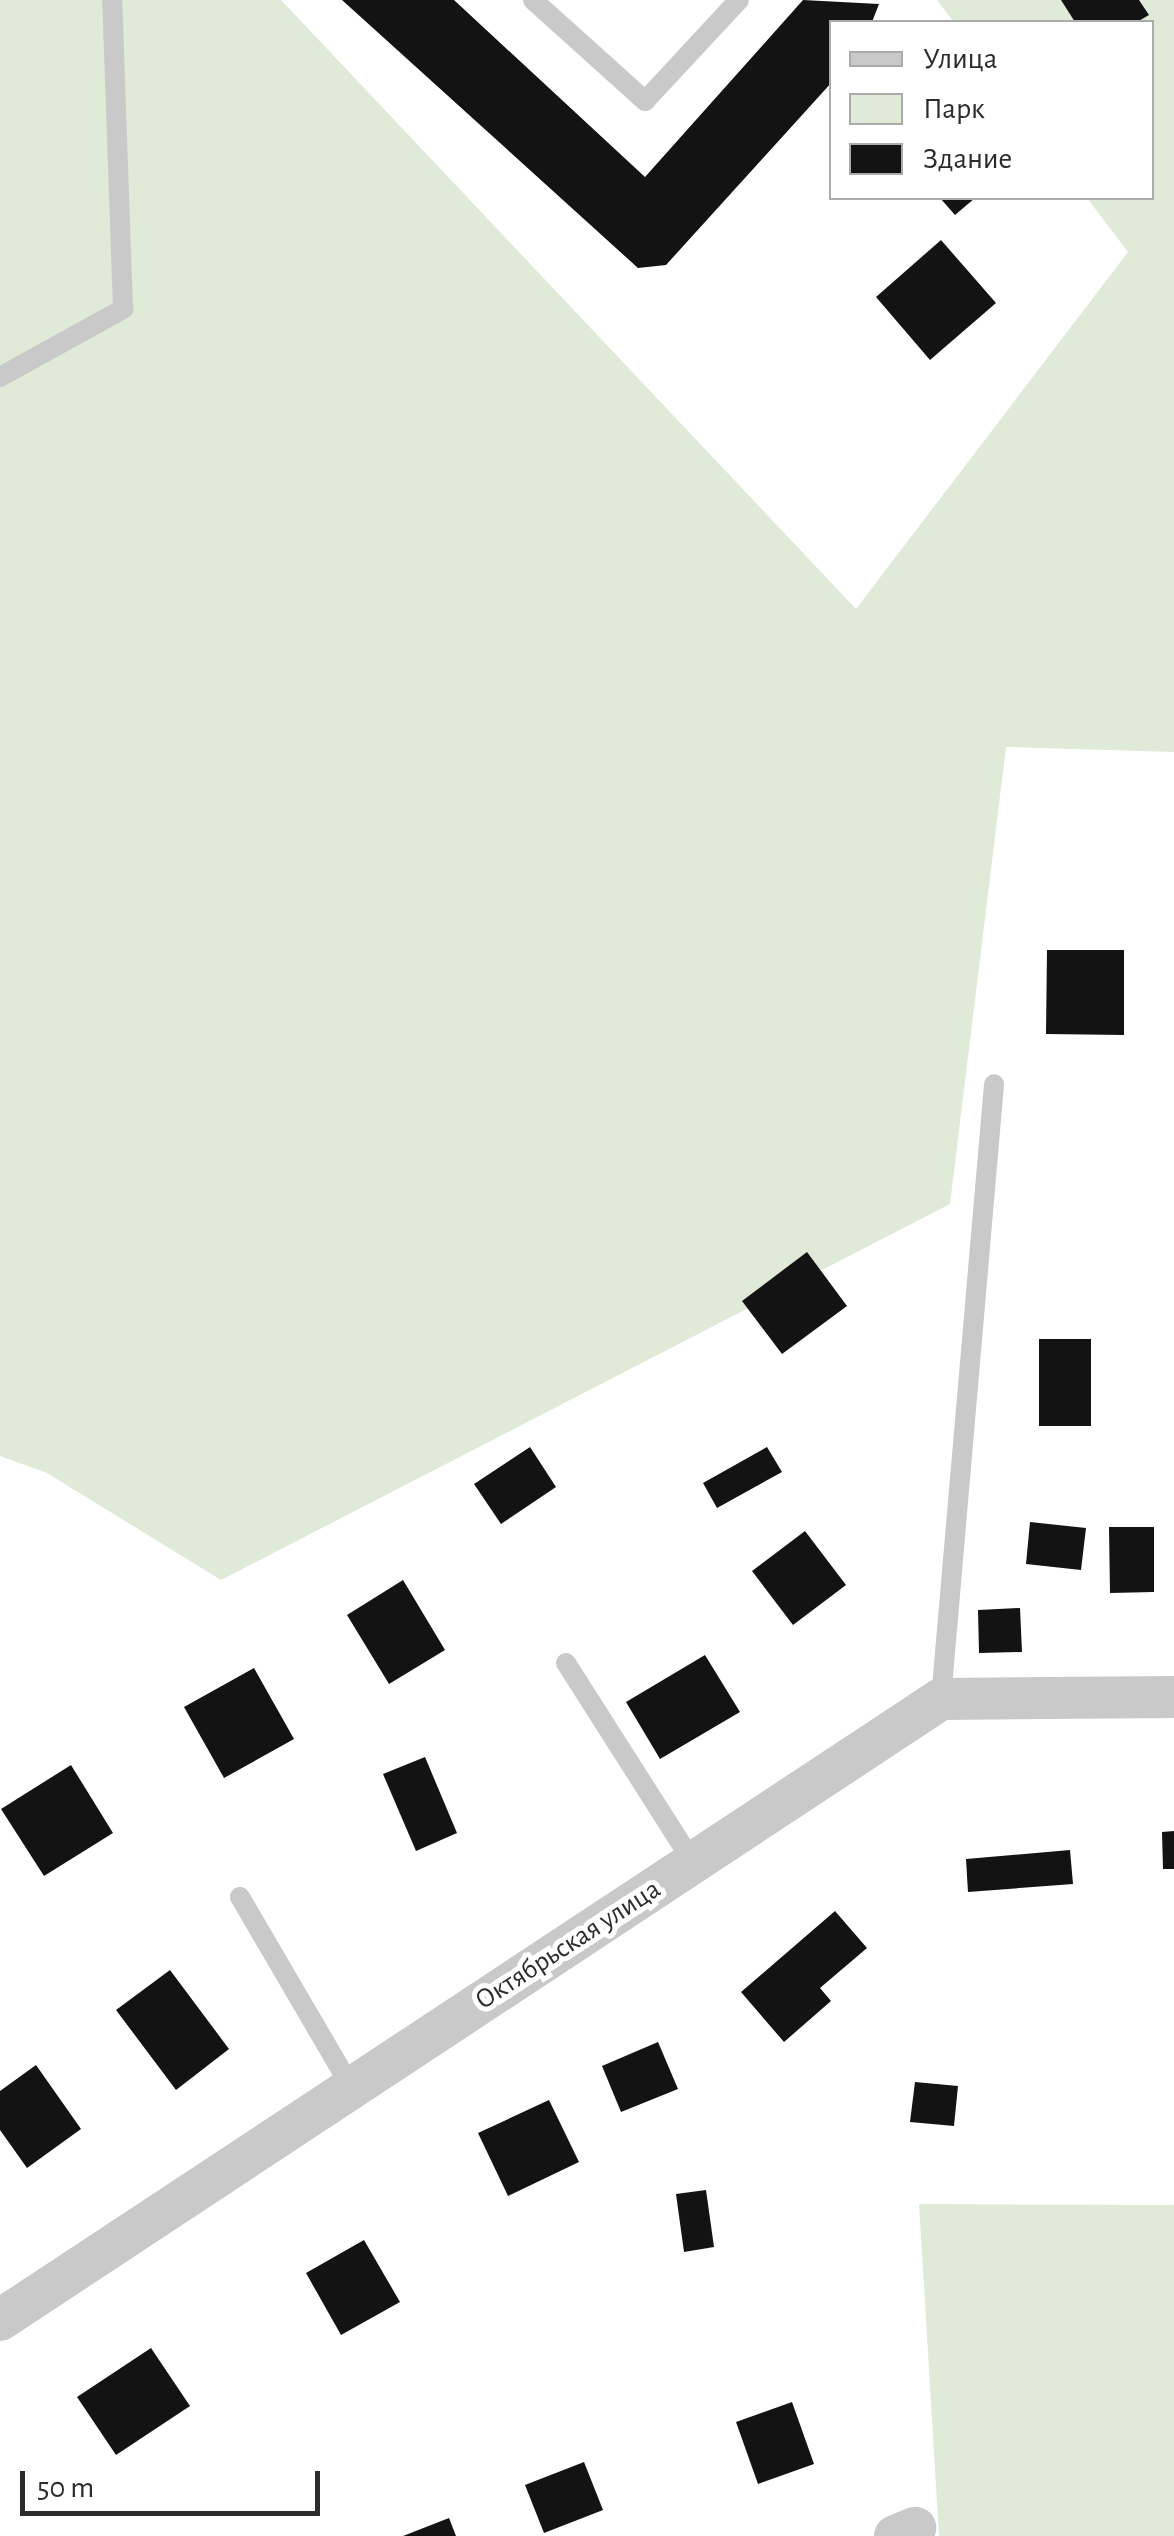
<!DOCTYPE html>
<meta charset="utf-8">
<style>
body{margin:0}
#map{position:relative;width:1174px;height:2536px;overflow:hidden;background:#fff;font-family:"Alegreya Sans",sans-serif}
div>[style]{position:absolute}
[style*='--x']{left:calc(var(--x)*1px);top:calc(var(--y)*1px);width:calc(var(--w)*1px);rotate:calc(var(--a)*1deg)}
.green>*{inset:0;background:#e0ead8}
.building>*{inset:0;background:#131313}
.lane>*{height:20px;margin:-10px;padding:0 10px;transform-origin:10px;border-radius:10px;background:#c9c9c9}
.street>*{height:42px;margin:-21px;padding:0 21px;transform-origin:21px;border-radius:21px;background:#c9c9c9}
span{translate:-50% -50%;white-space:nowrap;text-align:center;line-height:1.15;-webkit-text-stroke:10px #fff;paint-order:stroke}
.street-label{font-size:28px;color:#2c2c2c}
.legend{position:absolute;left:829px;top:20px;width:325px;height:180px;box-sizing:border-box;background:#fff;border:2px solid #ababab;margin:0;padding:12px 18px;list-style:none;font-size:30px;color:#2c2c2c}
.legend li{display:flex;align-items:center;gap:20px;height:50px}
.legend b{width:50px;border:2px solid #ababab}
.scale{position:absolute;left:20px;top:2471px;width:300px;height:45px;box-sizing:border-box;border:5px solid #2c2c2c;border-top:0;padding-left:12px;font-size:30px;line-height:35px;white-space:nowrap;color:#2c2c2c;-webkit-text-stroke:8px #fff;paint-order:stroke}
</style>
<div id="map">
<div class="green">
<div style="clip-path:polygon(0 0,281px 0,856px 609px,1128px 252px,1087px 198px,1152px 198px,1152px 22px,954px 22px,937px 0,1174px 0,1174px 752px,1006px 747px,950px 1204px,221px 1580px,47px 1473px,0 1456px)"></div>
<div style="clip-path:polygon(919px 2204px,1174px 2205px,1174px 2536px,939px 2536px)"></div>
</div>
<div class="building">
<div style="clip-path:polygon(342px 0,454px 0,645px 177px,803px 0,879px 4px,872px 22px,832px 22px,832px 82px,666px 265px,638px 268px)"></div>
<div style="clip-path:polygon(1061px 0,1139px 0,1149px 15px,1137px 22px,1075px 22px)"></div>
<div style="clip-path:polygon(940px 198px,975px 198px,955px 215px)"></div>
<div style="clip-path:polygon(941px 240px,996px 303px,930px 360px,876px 297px)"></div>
<div style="clip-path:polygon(1047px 950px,1124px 950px,1124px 1035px,1046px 1034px)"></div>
<div style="clip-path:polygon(807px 1252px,847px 1306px,782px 1354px,742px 1301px)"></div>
<div style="clip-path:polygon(1039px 1339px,1091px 1339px,1091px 1426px,1039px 1426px)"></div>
<div style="clip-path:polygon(530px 1447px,556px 1487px,501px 1524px,474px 1484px)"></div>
<div style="clip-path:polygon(767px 1447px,782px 1472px,717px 1508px,703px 1483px)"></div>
<div style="clip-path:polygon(1030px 1522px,1086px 1528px,1081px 1570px,1026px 1564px)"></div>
<div style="clip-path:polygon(1109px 1527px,1154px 1527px,1154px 1592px,1110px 1593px)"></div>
<div style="clip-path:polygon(805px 1531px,846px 1585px,793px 1625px,752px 1571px)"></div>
<div style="clip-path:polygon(403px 1580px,445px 1650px,389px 1684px,347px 1615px)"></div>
<div style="clip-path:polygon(1020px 1608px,1022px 1652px,979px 1653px,978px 1610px)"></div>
<div style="clip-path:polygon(705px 1655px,740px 1712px,660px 1759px,626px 1702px)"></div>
<div style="clip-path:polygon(254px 1668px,294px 1739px,224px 1778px,184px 1707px)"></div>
<div style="clip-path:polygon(425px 1757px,457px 1833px,416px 1851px,383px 1774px)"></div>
<div style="clip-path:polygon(71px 1765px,113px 1833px,44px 1876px,1px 1809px)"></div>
<div style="clip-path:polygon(1174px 1831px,1174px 1869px,1163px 1869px,1162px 1832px)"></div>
<div style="clip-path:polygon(1070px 1850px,1073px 1884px,968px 1892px,966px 1859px)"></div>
<div style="clip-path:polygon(835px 1911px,867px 1948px,820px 1988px,831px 2001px,784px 2042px,741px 1992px)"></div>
<div style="clip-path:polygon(170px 1970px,229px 2049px,176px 2090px,116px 2010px)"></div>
<div style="clip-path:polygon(658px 2042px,678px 2089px,621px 2112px,602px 2066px)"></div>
<div style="clip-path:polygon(36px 2065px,81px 2129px,27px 2168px,0 2130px,0 2091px)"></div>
<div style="clip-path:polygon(915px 2082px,958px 2086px,954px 2126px,910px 2122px)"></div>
<div style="clip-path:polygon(549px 2100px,579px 2162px,508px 2196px,478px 2133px)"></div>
<div style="clip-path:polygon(706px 2190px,714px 2247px,684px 2252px,676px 2194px)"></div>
<div style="clip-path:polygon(364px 2240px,400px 2302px,341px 2335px,306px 2273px)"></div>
<div style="clip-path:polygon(151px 2348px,190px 2406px,116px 2455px,77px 2397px)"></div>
<div style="clip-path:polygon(792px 2402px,814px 2464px,758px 2484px,736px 2422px)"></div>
<div style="clip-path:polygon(584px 2462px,603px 2510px,544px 2533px,525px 2485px)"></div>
<div style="clip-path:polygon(449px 2518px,456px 2536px,403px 2536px)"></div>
</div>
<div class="lane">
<div style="--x:533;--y:0;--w:151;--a:42"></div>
<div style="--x:645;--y:101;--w:138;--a:-47.1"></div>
<div style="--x:0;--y:377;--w:141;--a:-28.9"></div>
<div style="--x:123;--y:309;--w:309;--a:-92"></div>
<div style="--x:566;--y:1663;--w:236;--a:57.5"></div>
<div style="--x:941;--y:1699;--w:617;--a:-85.07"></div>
<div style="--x:240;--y:1897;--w:220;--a:59.7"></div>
</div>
<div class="street">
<div style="--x:0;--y:2320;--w:1127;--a:-33.42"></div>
<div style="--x:941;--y:1699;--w:233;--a:-0.5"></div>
<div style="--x:895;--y:2536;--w:22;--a:-22"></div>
</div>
<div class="street-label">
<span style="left:568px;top:1945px;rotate:-33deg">Октябрьская улица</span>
</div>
<ul class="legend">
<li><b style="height:12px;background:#c9c9c9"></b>Улица</li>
<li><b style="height:28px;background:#e0ead8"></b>Парк</li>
<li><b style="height:28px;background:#131313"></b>Здание</li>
</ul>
<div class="scale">50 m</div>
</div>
